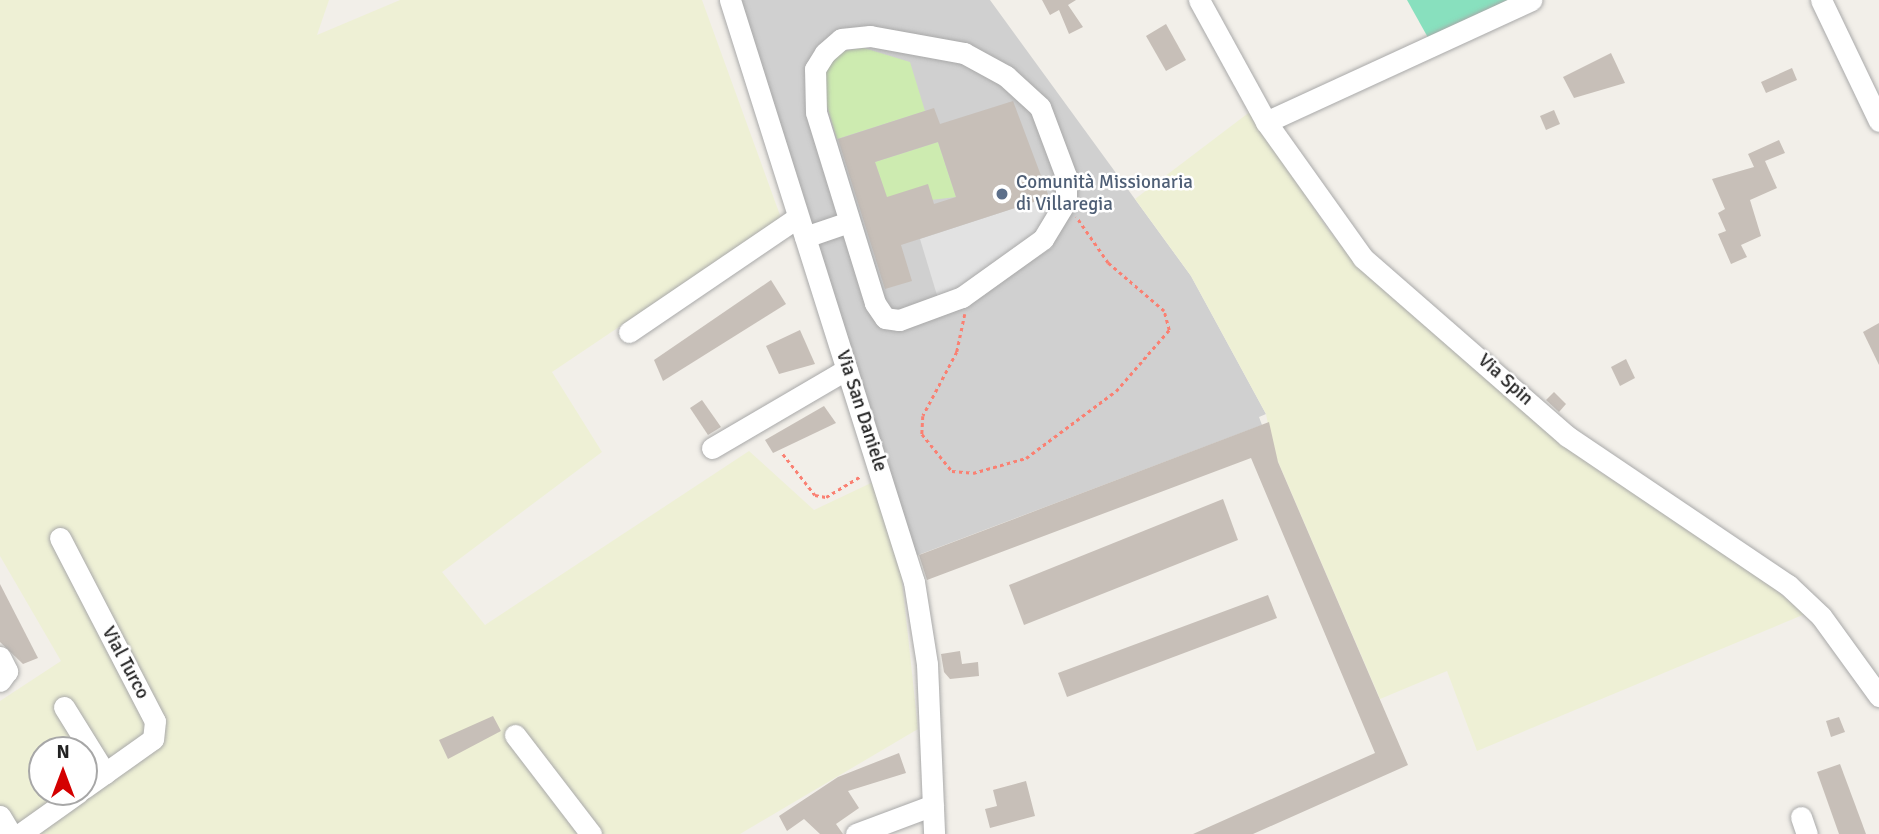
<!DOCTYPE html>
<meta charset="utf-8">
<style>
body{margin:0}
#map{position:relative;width:1879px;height:834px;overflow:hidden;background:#f2efe9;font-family:Signika,sans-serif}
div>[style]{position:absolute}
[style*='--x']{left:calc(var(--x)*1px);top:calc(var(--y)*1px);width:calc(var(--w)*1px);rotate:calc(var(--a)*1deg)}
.religious>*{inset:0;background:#d0d0d0}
.farmland>*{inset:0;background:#eef0d5}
.grass>*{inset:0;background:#cdebb0}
.pitch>*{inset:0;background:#88e0be}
.parking>*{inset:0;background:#e2e2e2}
.building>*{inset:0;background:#c7bfb8}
.path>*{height:2.5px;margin-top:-1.25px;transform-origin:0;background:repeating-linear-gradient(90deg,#fa8072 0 3.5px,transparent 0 7px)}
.roads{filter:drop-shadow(0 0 2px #a9a9a9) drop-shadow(0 0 2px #a9a9a9)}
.minor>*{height:21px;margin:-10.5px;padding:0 10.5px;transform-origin:10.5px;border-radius:10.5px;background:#fff}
.dots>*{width:19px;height:19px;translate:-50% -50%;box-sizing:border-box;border:4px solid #fff;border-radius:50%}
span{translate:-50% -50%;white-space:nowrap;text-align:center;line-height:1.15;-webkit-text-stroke:5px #fff;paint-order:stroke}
.service-label{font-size:19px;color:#4e5e75}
.left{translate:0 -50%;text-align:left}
.street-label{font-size:19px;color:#222}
.north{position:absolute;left:28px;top:736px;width:70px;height:70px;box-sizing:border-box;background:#fff;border:2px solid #a7a7a7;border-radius:50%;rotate:0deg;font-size:19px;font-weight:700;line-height:28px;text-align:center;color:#222}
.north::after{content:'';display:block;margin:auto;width:24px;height:32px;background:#d40000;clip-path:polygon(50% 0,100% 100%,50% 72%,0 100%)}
</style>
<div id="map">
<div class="religious">
<div style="clip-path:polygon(730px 0,990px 0,1191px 276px,1266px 414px,1259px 417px,1262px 425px,913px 557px)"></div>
</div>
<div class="farmland">
<div style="clip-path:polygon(evenodd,0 0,329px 0,317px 35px,400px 0,702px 0,781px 218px,552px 372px,602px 452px,442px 572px,485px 625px,749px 451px,814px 510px,873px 482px,901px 571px,918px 729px,740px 834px,0 834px,0 701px,61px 661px,0 556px,0 0,42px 750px,84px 750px,84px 792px,42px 792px,42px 750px)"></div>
<div style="clip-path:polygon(1251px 111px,1327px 228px,1361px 269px,1600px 472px,1722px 546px,1805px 614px,1477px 751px,1447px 671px,1380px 699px,1273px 450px,1266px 414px,1191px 276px,1135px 199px)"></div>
</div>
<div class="grass">
<div style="clip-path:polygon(864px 48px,910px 62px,925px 111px,837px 139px,825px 99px,825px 66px,836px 52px)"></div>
<div style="clip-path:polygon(938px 142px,956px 197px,889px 205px,875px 162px)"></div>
</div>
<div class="pitch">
<div style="clip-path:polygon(1407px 0,1510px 0,1431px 43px)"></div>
</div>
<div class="parking">
<div style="clip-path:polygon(1049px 197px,1066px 201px,1052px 248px,943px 315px,920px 239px)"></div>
</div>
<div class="building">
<div style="clip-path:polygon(1042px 0,1076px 0,1068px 5px,1083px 27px,1069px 34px,1059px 10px,1050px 15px)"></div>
<div style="clip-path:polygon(1166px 24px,1186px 60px,1166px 71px,1146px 36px)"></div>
<div style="clip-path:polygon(1611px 53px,1625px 83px,1574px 98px,1563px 77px)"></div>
<div style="clip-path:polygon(1792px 68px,1797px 80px,1766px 93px,1761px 82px)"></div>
<div style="clip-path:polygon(evenodd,1013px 101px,1049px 197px,901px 245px,912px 281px,885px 289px,838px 139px,934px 108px,940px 124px,1013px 101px,938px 142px,956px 197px,934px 204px,928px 184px,887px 197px,875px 162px,938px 142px)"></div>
<div style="clip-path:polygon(1554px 110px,1560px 124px,1546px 130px,1540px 116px)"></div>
<div style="clip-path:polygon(1779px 140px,1785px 153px,1765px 161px,1777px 188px,1750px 200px,1761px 236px,1741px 245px,1747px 257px,1731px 264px,1718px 234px,1726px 231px,1718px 213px,1725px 209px,1712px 179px,1754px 167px,1748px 154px)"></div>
<div style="clip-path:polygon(771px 280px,786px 304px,663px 381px,654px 360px)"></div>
<div style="clip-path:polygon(1879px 323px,1879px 365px,1863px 332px)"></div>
<div style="clip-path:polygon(800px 330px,815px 364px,779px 374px,766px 346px)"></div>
<div style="clip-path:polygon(1626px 359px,1635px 378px,1620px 386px,1611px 367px)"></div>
<div style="clip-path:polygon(1554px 392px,1566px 404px,1559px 412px,1546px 400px)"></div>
<div style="clip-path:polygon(702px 400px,721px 427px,708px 435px,690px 408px)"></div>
<div style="clip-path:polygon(824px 406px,836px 423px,773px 453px,765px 440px)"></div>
<div style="clip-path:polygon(1269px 422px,1278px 462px,1408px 765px,1253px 834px,1193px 834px,1375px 753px,1251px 458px,927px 580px,919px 555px)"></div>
<div style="clip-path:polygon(1223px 499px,1238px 540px,1024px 625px,1009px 585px)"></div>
<div style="clip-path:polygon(0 584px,38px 658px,23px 664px,0 642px)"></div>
<div style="clip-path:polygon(1268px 595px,1277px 618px,1067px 697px,1058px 673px)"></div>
<div style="clip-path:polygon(960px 651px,962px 664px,978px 662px,979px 676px,950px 679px,944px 672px,941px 654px)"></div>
<div style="clip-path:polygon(493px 716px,501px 731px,448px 759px,439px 740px)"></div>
<div style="clip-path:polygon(1839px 717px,1845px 732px,1831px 737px,1826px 721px)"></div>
<div style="clip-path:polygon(899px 753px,906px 773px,848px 791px,859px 808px,836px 824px,843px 834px,820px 834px,804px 819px,787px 831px,779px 816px,838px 777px)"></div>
<div style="clip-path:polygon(1840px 764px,1866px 834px,1839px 834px,1817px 772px)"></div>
<div style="clip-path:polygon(1026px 781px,1035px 816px,990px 828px,985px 809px,997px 806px,993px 790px)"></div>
</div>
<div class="path">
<div style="--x:965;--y:314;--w:39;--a:102"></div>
<div style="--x:957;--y:352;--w:72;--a:118"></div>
<div style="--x:923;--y:416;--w:18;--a:93"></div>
<div style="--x:922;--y:434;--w:48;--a:51"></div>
<div style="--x:952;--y:471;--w:21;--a:5"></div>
<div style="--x:973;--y:473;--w:55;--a:-15.8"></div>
<div style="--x:1026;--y:458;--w:112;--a:-36.7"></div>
<div style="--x:1116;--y:391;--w:81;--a:-49"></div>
<div style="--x:1169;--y:330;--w:20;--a:-105"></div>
<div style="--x:1164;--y:311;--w:74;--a:-139.4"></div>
<div style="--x:1108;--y:263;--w:56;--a:-124.8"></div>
<div style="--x:783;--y:454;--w:52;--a:52"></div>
<div style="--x:815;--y:495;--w:11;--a:10"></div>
<div style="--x:826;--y:497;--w:41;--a:-31"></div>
</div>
<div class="roads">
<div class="minor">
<div style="--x:730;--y:0;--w:610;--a:72.46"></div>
<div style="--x:914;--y:582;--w:83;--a:81"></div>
<div style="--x:927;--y:664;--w:170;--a:87.6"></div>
<div style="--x:1199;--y:0;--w:139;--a:61.2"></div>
<div style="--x:1266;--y:122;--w:167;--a:54.5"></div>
<div style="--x:1363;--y:258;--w:271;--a:41.1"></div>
<div style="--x:1567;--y:436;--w:267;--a:34"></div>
<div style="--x:1788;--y:585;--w:45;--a:43.2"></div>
<div style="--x:1821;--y:616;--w:99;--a:54.1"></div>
<div style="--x:1821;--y:0;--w:134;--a:64.4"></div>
<div style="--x:870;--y:36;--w:96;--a:10.3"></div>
<div style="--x:964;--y:53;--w:48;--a:28.7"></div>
<div style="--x:1006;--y:76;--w:46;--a:42.4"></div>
<div style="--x:1040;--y:107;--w:74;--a:69.4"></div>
<div style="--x:1066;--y:176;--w:25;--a:90"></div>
<div style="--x:1066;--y:201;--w:44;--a:121.2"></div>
<div style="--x:1043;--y:239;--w:100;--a:144.4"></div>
<div style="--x:962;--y:297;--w:67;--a:159.9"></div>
<div style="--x:899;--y:320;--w:14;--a:-172"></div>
<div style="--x:885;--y:318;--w:18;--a:-124"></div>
<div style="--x:875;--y:303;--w:200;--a:-107.2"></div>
<div style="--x:816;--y:112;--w:43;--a:-91.3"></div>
<div style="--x:815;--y:69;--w:19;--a:-58"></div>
<div style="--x:825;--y:53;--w:21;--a:-41"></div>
<div style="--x:841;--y:39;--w:29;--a:-6"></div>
<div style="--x:1266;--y:122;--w:292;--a:-24.7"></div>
<div style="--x:805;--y:237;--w:46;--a:-18.8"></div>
<div style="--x:629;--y:332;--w:204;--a:-34.2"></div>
<div style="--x:712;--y:448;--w:156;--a:-30.3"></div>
<div style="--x:60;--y:538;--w:206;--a:62.6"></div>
<div style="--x:155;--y:721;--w:18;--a:96"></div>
<div style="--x:153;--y:739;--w:85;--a:144.6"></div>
<div style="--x:0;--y:657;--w:16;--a:63"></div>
<div style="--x:7;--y:671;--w:12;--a:125"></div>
<div style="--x:64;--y:707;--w:78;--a:58.2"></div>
<div style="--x:515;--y:735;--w:125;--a:52.5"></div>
<div style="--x:0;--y:816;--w:21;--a:59"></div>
<div style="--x:1801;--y:817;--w:18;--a:71"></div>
<div style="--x:20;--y:834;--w:72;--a:-35.4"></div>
<div style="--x:856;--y:834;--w:82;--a:-20.6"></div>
</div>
</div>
<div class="dots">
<div style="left:1002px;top:194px;background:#5c6f8a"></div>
</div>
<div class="service-label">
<span class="left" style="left:1016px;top:194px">Comunità Missionaria<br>di Villaregia</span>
</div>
<div class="street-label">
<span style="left:1505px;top:380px;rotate:42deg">Via Spin</span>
<span style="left:861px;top:411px;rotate:72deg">Via San Daniele</span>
<span style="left:125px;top:663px;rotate:62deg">Vial Turco</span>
</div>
<div class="north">N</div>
</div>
